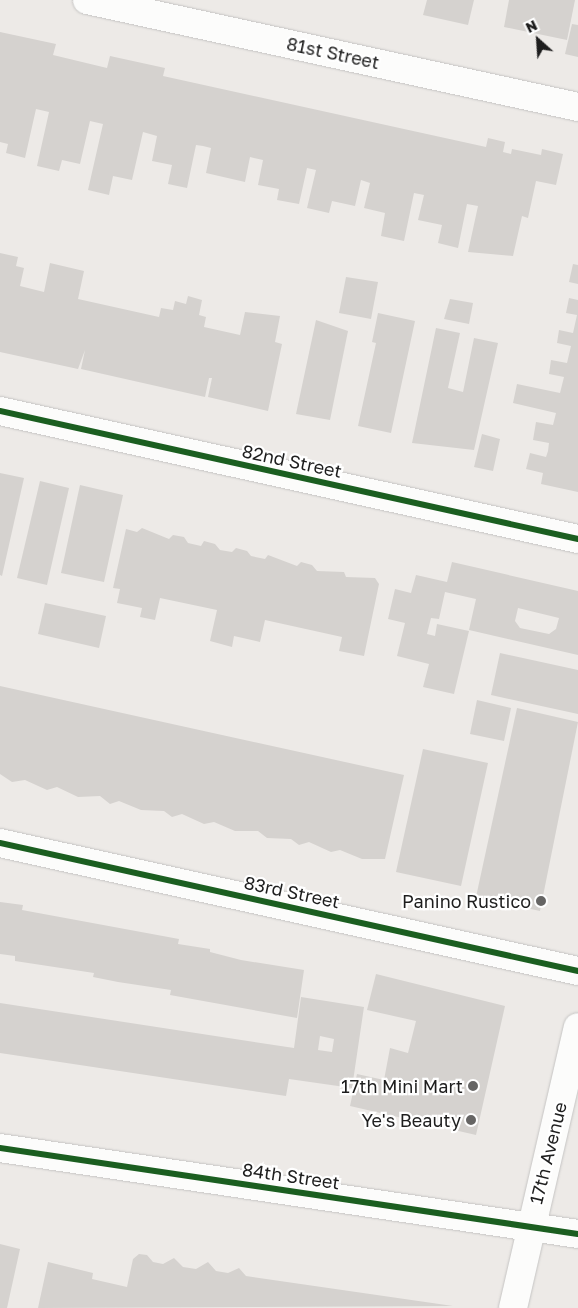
<!DOCTYPE html>
<style>
body{margin:0}
#map{position:relative;width:578px;height:1308px;overflow:hidden;background:#edeae7;font-family:"Golos Text",sans-serif}
div>[style]{position:absolute}
[style*='--x']{left:calc(var(--x)*1px);top:calc(var(--y)*1px);width:calc(var(--w)*1px);rotate:calc(var(--a)*1deg)}
.building>*{inset:0;background:#d5d2cf}
.roads{filter:drop-shadow(0 0 1px #c5c4c3) drop-shadow(0 0 1px #c5c4c3)}
.minor>*{height:28px;margin:-14px;padding:0 14px;transform-origin:14px;border-radius:14px;background:#fcfcfb}
.cycleway>*{height:6px;margin:-3px;padding:0 3px;transform-origin:3px;border-radius:3px;background:#1b5e20}
.dots>*{width:14px;height:14px;translate:-50% -50%;box-sizing:border-box;border:2px solid #fff;border-radius:50%}
span{translate:-50% -50%;white-space:nowrap;text-align:center;line-height:1.15;-webkit-text-stroke:4.5px #fff;paint-order:stroke}
.street-label{font-size:18px;color:#1e1e1e}
.poi-label{font-size:18px;color:#1e1e1e}
.right{translate:-100% -50%;text-align:right}
.north{position:absolute;left:513px;top:15px;width:50px;height:50px;-webkit-text-stroke:4px #fff;paint-order:stroke;rotate:334deg;font-size:14px;font-weight:700;line-height:20px;text-align:center;color:#1e1e1e}
.north::after{content:'';display:block;margin:auto;width:18px;height:22px;background:#1e1e1e;clip-path:polygon(50% 0,100% 100%,50% 72%,0 100%)}
</style>
<div id="map">
<div class="building">
<div style="clip-path:polygon(427px 0,474px 0,468px 25px,423px 15px)"></div>
<div style="clip-path:polygon(509px 0,575px 0,567px 40px,504px 27px)"></div>
<div style="clip-path:polygon(572px 24px,578px 25px,578px 57px,565px 54px)"></div>
<div style="clip-path:polygon(0 32px,56px 44px,53px 55px,107px 68px,110px 56px,165px 68px,163px 76px,404px 129px,486px 147px,488px 138px,505px 142px,503px 152px,511px 154px,512px 149px,541px 155px,542px 149px,563px 154px,556px 185px,536px 181px,528px 218px,522px 216px,513px 256px,468px 252px,478px 206px,467px 204px,458px 248px,438px 243px,442px 225px,418px 220px,424px 195px,414px 193px,404px 241px,381px 236px,385px 213px,364px 208px,370px 183px,361px 180px,355px 206px,332px 201px,329px 213px,307px 208px,316px 170px,307px 168px,299px 204px,277px 200px,279px 189px,258px 185px,263px 160px,250px 157px,245px 182px,206px 173px,211px 148px,203px 146px,196px 145px,187px 188px,168px 184px,172px 165px,152px 161px,157px 136px,143px 132px,132px 180px,113px 176px,109px 195px,88px 190px,103px 124px,90px 121px,80px 164px,62px 160px,59px 171px,37px 166px,49px 112px,36px 109px,25px 158px,6px 153px,8px 144px,0 142px)"></div>
<div style="clip-path:polygon(0 253px,18px 257px,16px 266px,24px 268px,20px 286px,44px 292px,50px 263px,84px 271px,78px 299px,159px 317px,161px 308px,173px 310px,175px 301px,186px 304px,188px 296px,202px 300px,199px 315px,206px 317px,204px 327px,240px 335px,245px 312px,280px 316px,275px 342px,282px 344px,268px 411px,208px 397px,212px 378px,209px 378px,205px 397px,81px 369px,85px 350px,78px 369px,0 352px)"></div>
<div style="clip-path:polygon(573px 264px,578px 265px,578px 284px,569px 282px)"></div>
<div style="clip-path:polygon(346px 277px,378px 282px,371px 319px,339px 313px)"></div>
<div style="clip-path:polygon(569px 298px,578px 300px,578px 492px,541px 484px,543px 473px,526px 469px,530px 453px,546px 457px,548px 451px,549px 443px,533px 440px,536px 422px,553px 425px,556px 413px,513px 403px,517px 384px,560px 393px,564px 377px,549px 374px,551px 360px,567px 363px,571px 346px,557px 343px,559px 330px,573px 333px,577px 315px,566px 313px)"></div>
<div style="clip-path:polygon(450px 299px,473px 303px,469px 324px,444px 319px)"></div>
<div style="clip-path:polygon(378px 313px,415px 321px,391px 433px,358px 426px,376px 343px,372px 342px)"></div>
<div style="clip-path:polygon(316px 320px,348px 331px,330px 420px,296px 414px)"></div>
<div style="clip-path:polygon(436px 328px,460px 333px,448px 388px,463px 392px,474px 338px,498px 343px,474px 450px,412px 443px)"></div>
<div style="clip-path:polygon(482px 434px,500px 439px,493px 471px,474px 467px)"></div>
<div style="clip-path:polygon(0 473px,24px 478px,2px 576px,0 575px)"></div>
<div style="clip-path:polygon(40px 481px,69px 488px,47px 585px,17px 578px)"></div>
<div style="clip-path:polygon(80px 485px,123px 495px,104px 582px,61px 573px)"></div>
<div style="clip-path:polygon(142px 528px,169px 539px,173px 535px,184px 537px,188px 543px,201px 546px,204px 541px,215px 544px,220px 550px,232px 552px,236px 548px,247px 551px,251px 556px,265px 559px,268px 555px,297px 566px,301px 562px,312px 565px,317px 571px,344px 572px,346px 577px,375px 578px,379px 584px,364px 656px,339px 651px,342px 637px,265px 620px,260px 642px,234px 636px,232px 647px,210px 641px,217px 610px,160px 598px,155px 620px,140px 617px,142px 608px,117px 603px,120px 589px,113px 588px,126px 529px,137px 532px)"></div>
<div style="clip-path:polygon(evenodd,452px 562px,578px 591px,578px 655px,469px 630px,476px 599px,445px 592px,439px 619px,431px 618px,427px 634px,435px 636px,437px 624px,469px 631px,454px 694px,423px 687px,429px 664px,397px 656px,405px 623px,388px 619px,395px 589px,411px 593px,416px 575px,447px 582px,452px 562px,518px 608px,559px 618px,556px 629px,549px 634px,520px 628px,515px 621px,518px 608px)"></div>
<div style="clip-path:polygon(45px 603px,106px 616px,99px 648px,38px 634px)"></div>
<div style="clip-path:polygon(500px 653px,578px 670px,578px 714px,491px 695px)"></div>
<div style="clip-path:polygon(0 686px,404px 775px,385px 859px,362px 859px,340px 850px,331px 852px,309px 842px,299px 845px,291px 839px,267px 838px,258px 831px,235px 831px,214px 822px,204px 824px,182px 814px,172px 817px,164px 811px,141px 810px,119px 801px,110px 804px,100px 796px,78px 797px,57px 787px,47px 790px,25px 780px,12px 782px,0 774px)"></div>
<div style="clip-path:polygon(477px 700px,511px 708px,504px 741px,470px 734px)"></div>
<div style="clip-path:polygon(517px 708px,578px 722px,540px 911px,476px 897px)"></div>
<div style="clip-path:polygon(423px 749px,488px 763px,461px 886px,396px 872px)"></div>
<div style="clip-path:polygon(0 902px,23px 905px,22px 910px,179px 939px,178px 944px,210px 949px,210px 952px,241px 960px,304px 970px,297px 1018px,170px 995px,171px 990px,118px 982px,93px 977px,94px 973px,15px 961px,15px 956px,0 954px)"></div>
<div style="clip-path:polygon(376px 974px,505px 1006px,476px 1135px,350px 1106px,357px 1074px,384px 1080px,390px 1048px,408px 1053px,416px 1021px,367px 1010px)"></div>
<div style="clip-path:polygon(evenodd,301px 997px,364px 1007px,352px 1088px,289px 1079px,286px 1096px,0 1053px,0 1003px,294px 1048px,301px 997px,320px 1036px,334px 1039px,332px 1052px,318px 1050px,320px 1036px)"></div>
<div style="clip-path:polygon(0 1244px,20px 1249px,7px 1308px,0 1308px)"></div>
<div style="clip-path:polygon(139px 1254px,147px 1255px,153px 1262px,163px 1264px,174px 1258px,183px 1267px,196px 1269px,208px 1262px,216px 1271px,228px 1273px,239px 1268px,246px 1276px,453px 1306px,38px 1308px,48px 1262px,93px 1273px,92px 1279px,127px 1287px,133px 1259px)"></div>
</div>
<div class="roads">
<div class="minor">
<div style="--x:87;--y:0;--w:503;--a:12.29"></div>
<div style="--x:0;--y:411;--w:592;--a:12.49"></div>
<div style="--x:0;--y:843;--w:592;--a:12.49"></div>
<div style="--x:0;--y:1148;--w:584;--a:8.46"></div>
<div style="--x:513;--y:1308;--w:288;--a:-77"></div>
</div>
</div>
<div class="cycleway">
<div style="--x:0;--y:411;--w:592;--a:12.49"></div>
<div style="--x:0;--y:843;--w:592;--a:12.49"></div>
<div style="--x:0;--y:1148;--w:584;--a:8.46"></div>
</div>
<div class="dots">
<div style="left:541px;top:901px;background:#666564"></div>
<div style="left:473px;top:1086px;background:#666564"></div>
<div style="left:471px;top:1120px;background:#666564"></div>
</div>
<div class="street-label">
<span style="left:333px;top:53px;rotate:12deg">81st Street</span>
<span style="left:292px;top:461px;rotate:12deg">82nd Street</span>
<span style="left:292px;top:892px;rotate:12deg">83rd Street</span>
<span style="left:548px;top:1153px;rotate:-76deg">17th Avenue</span>
<span style="left:291px;top:1176px;rotate:8deg">84th Street</span>
</div>
<div class="poi-label">
<span class="right" style="left:531px;top:901px">Panino Rustico</span>
<span class="right" style="left:463px;top:1086px">17th Mini Mart</span>
<span class="right" style="left:461px;top:1120px">Ye's Beauty</span>
</div>
<div class="north">N</div>
</div>
